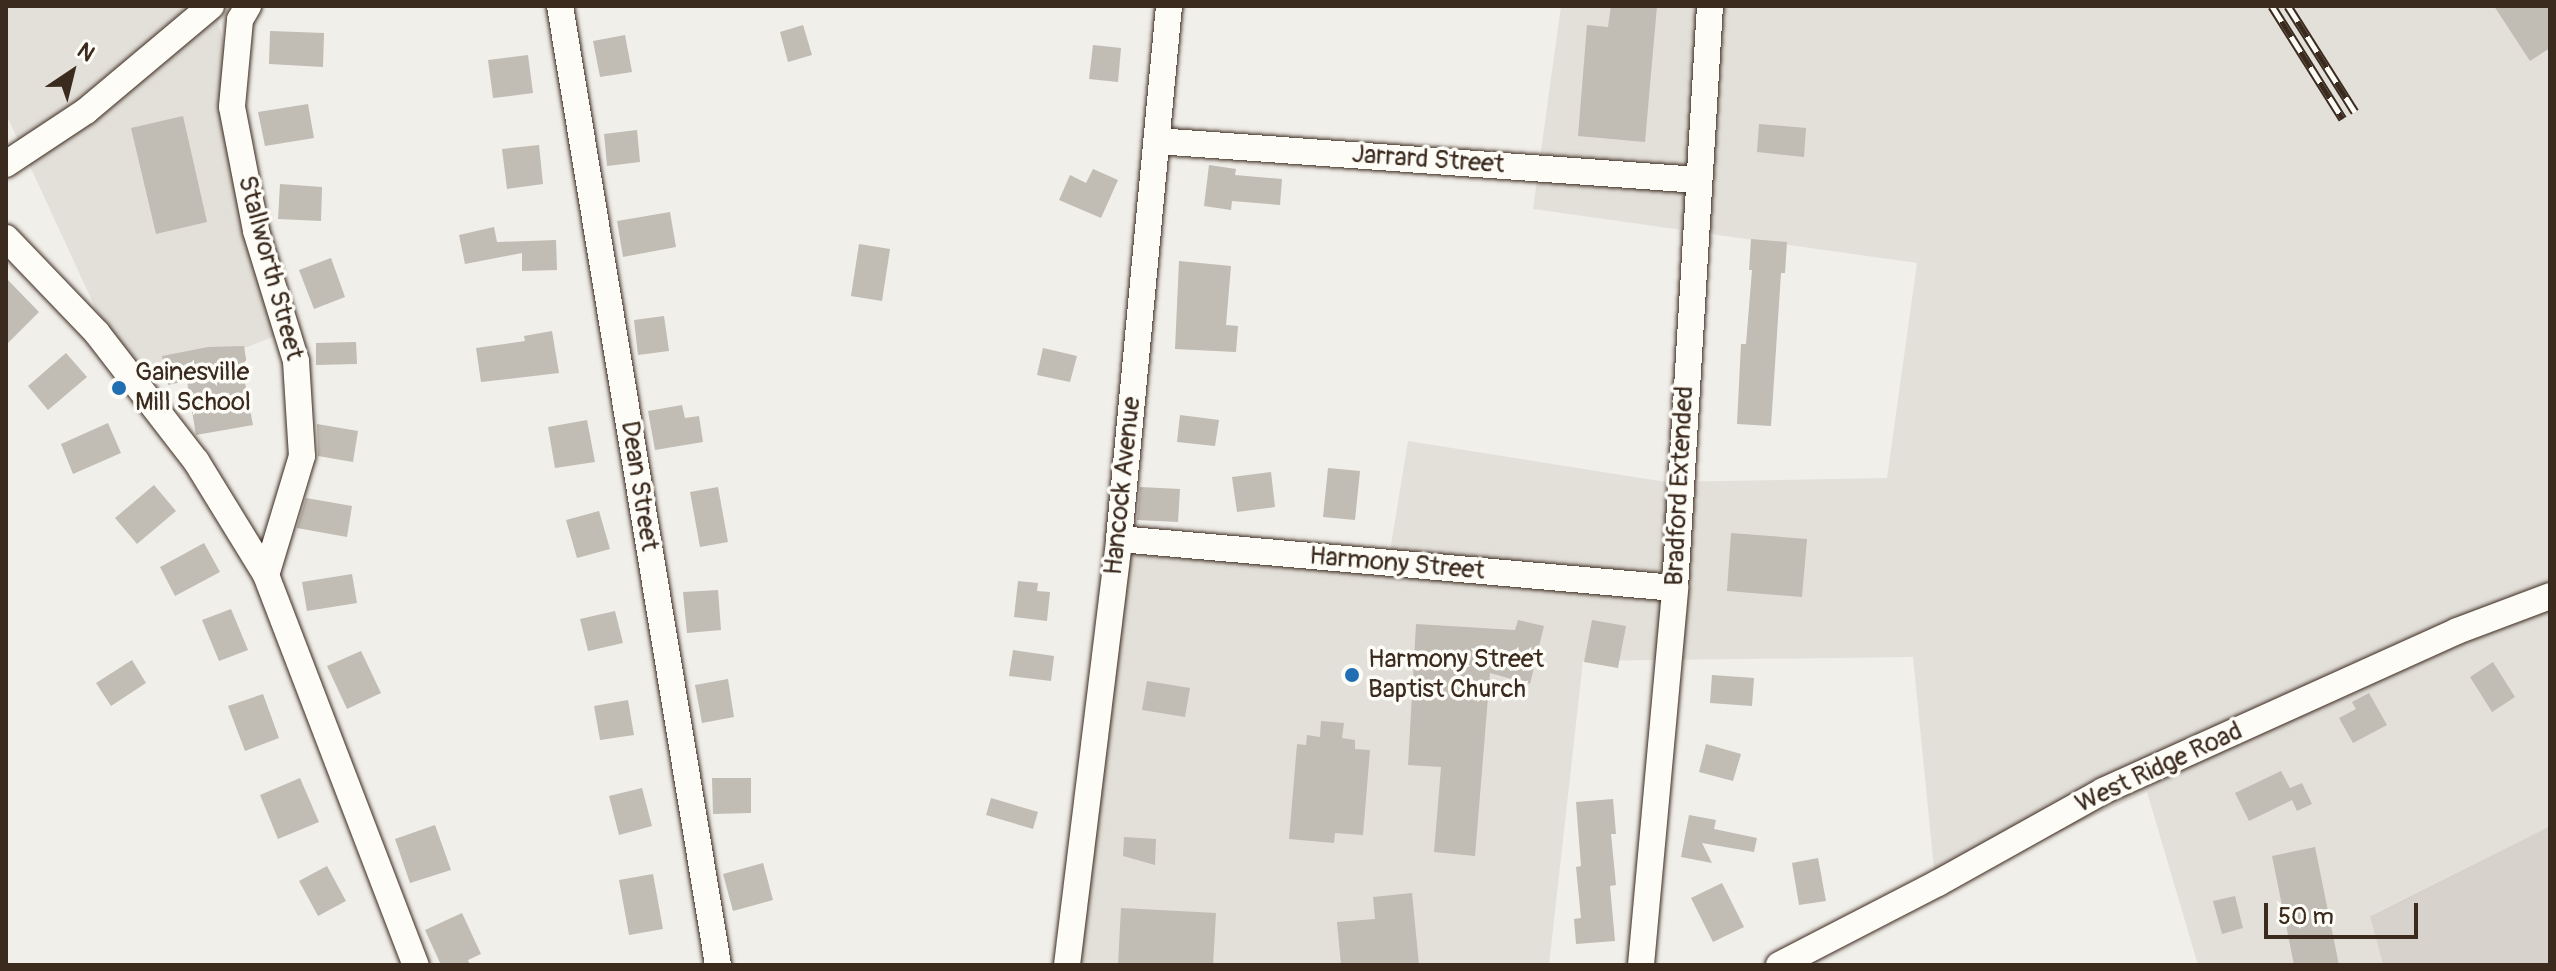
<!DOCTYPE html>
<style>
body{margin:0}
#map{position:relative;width:2556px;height:971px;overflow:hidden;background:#f1efea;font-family:Pangolin,sans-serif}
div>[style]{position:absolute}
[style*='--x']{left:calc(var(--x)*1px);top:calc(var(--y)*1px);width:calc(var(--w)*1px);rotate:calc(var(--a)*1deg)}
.built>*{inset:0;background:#e3e0da}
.green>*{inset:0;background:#d7d2cc}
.building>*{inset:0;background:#c1bcb4}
.roads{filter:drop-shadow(0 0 2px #3b2a1e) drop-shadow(0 0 2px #3b2a1e)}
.minor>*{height:26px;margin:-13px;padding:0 13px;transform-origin:13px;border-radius:13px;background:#fdfcf7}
.rail>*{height:9px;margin-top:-4.5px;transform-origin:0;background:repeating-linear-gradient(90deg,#fdfcf7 0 18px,#3b2a1e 0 36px);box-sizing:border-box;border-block:2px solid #3b2a1e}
.dots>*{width:22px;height:22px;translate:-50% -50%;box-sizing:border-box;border:4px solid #fdfcf7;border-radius:50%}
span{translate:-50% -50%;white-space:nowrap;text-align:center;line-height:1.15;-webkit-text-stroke:7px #fdfcf7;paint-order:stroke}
.street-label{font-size:26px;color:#3b2a1e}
.poi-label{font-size:26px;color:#3b2a1e}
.left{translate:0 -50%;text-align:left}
.frame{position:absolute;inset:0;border:8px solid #3b2a1e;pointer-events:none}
.north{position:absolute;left:32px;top:32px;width:80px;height:80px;-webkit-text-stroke:6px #fdfcf7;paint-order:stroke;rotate:35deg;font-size:22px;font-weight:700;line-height:32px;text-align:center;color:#3b2a1e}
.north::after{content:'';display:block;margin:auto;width:28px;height:36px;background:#3b2a1e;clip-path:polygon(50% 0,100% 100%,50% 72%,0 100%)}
.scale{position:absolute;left:2264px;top:903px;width:154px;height:36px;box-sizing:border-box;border:4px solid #3b2a1e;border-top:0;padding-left:10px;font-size:24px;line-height:28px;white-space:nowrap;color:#3b2a1e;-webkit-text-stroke:6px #fdfcf7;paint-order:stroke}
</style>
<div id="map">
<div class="built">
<div style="clip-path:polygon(6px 6px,226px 6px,218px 21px,295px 328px,134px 392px,6px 114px)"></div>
<div style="clip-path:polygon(1561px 6px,2550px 6px,2550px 826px,2371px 915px,2383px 965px,2198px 965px,2147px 792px,1936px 889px,1913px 657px,1583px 661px,1549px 965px,1067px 965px,1112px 528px,1390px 551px,1408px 441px,1666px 482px,1887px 478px,1917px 263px,1533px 209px)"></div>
</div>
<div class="green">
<div style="clip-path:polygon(2550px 826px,2550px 965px,2383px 965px,2370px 916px)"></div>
</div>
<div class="building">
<div style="clip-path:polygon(1611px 6px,1657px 6px,1645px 142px,1578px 136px,1587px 25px,1608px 27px)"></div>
<div style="clip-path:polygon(2494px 6px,2550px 6px,2550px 48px,2530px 61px)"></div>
<div style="clip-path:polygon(803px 25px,812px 55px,788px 62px,780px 32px)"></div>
<div style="clip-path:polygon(270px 31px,324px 33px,323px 67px,269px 64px)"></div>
<div style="clip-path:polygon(625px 35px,632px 72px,600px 77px,593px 41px)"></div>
<div style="clip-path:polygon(1093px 45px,1121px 48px,1118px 82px,1089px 79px)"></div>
<div style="clip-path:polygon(528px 55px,533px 93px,493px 98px,488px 60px)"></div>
<div style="clip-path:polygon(308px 104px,314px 138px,265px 146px,258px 112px)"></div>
<div style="clip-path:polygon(183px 116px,207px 222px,156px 234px,131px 128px)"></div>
<div style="clip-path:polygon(1759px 124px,1806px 128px,1804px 157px,1757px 152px)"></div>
<div style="clip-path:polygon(637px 130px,640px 162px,607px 166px,604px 134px)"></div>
<div style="clip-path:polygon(539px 145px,543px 184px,507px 189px,502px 149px)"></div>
<div style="clip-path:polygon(1209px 165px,1236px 169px,1235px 175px,1282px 179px,1280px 205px,1232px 201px,1231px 210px,1204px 206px)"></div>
<div style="clip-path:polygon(1093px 169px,1118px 180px,1101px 218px,1059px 200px,1070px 175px,1086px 183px)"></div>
<div style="clip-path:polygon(280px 184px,322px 187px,321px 221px,278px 219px)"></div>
<div style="clip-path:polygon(670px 212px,676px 247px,623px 257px,617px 221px)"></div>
<div style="clip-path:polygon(494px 227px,497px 242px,556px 240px,557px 270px,522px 271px,522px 253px,465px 264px,459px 235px)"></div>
<div style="clip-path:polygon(1751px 239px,1787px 242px,1785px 273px,1781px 273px,1771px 426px,1737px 424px,1741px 344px,1746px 344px,1752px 270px,1749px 270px)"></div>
<div style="clip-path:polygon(859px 244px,890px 249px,882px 301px,851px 296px)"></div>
<div style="clip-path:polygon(331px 258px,345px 297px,314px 309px,299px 270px)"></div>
<div style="clip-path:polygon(1179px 261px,1231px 266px,1226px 325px,1238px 326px,1236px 352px,1175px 349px)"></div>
<div style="clip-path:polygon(6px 278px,39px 312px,6px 345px)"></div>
<div style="clip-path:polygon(664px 316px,669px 351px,638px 355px,634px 320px)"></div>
<div style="clip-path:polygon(552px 331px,559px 373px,481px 382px,476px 348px,525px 341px,524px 336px)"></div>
<div style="clip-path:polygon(356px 342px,357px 364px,316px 365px,316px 343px)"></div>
<div style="clip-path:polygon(244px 346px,247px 365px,242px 366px,253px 425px,196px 435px,187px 381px,168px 385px,162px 356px,208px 347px)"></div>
<div style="clip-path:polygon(1043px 348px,1077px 356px,1070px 382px,1037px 375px)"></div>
<div style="clip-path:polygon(66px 353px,87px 377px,48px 410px,28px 386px)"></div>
<div style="clip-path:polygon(682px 405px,685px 418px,699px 416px,703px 442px,655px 450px,648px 411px)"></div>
<div style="clip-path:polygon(1180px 415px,1219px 420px,1215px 446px,1177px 442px)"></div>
<div style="clip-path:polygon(587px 420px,595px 462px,555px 468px,548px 427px)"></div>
<div style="clip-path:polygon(108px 423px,121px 453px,73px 474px,61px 444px)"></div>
<div style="clip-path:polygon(317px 424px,358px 431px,353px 462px,318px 456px)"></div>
<div style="clip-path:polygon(1328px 468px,1360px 471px,1355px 520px,1323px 517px)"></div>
<div style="clip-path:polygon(1271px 472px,1275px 507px,1237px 512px,1232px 477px)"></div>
<div style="clip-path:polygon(154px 485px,176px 511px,137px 544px,115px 518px)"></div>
<div style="clip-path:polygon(718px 487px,728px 542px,700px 547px,690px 492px)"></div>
<div style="clip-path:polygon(1140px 487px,1180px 489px,1178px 522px,1137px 520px)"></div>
<div style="clip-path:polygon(306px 498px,352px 506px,347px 537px,297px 528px)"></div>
<div style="clip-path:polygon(599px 511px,610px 549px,577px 558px,566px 520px)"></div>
<div style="clip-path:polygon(1731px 533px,1807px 539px,1802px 597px,1727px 591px)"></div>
<div style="clip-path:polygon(204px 543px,220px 572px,175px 596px,160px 567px)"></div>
<div style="clip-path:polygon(352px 574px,357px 603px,307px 611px,302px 582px)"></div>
<div style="clip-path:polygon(1018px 581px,1038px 583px,1037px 591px,1050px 592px,1047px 621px,1014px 617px)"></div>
<div style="clip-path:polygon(718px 590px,721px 630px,687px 633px,683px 592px)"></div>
<div style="clip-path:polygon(231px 609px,248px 650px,219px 661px,202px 620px)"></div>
<div style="clip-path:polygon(615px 611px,623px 643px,588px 651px,580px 619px)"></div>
<div style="clip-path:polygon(1518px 620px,1544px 626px,1530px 684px,1490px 673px,1475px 856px,1434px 852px,1441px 767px,1408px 765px,1416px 624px,1515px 630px)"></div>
<div style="clip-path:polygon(1592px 620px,1626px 626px,1618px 668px,1584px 662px)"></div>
<div style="clip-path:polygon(1013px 650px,1054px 656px,1051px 681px,1009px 676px)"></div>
<div style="clip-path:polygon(361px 651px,381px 693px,347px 709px,327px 666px)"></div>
<div style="clip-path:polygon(132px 660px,146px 683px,111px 706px,96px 683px)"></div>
<div style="clip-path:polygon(2493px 662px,2515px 697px,2492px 712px,2470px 677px)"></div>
<div style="clip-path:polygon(1712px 675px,1754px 678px,1752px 706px,1710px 703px)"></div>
<div style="clip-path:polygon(728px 679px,734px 717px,702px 723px,695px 685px)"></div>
<div style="clip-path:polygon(1147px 681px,1190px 688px,1185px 717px,1142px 710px)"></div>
<div style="clip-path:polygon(2369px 693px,2387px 725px,2353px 743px,2339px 718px,2356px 709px,2352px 702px)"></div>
<div style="clip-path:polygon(263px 694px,279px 738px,245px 751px,228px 706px)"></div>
<div style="clip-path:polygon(628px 700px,634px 735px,600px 740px,594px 706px)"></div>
<div style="clip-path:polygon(1321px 721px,1344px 723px,1342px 738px,1355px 740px,1355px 749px,1370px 750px,1363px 835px,1335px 833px,1334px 843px,1289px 839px,1297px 744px,1306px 745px,1307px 735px,1320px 737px)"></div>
<div style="clip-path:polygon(1706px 744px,1741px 754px,1733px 781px,1699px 772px)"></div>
<div style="clip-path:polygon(2281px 771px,2290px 788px,2302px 783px,2312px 804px,2297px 811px,2292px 800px,2249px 821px,2235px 793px)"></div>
<div style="clip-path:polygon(300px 778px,319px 822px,278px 839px,260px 795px)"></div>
<div style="clip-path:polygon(712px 778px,751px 778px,751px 813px,713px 814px)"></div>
<div style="clip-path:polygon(642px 788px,652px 826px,619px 835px,609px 796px)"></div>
<div style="clip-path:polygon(991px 798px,1038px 812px,1033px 829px,986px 815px)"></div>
<div style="clip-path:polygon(1613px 799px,1616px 834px,1611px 834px,1616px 885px,1610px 886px,1615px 941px,1576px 944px,1574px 919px,1581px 918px,1576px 867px,1581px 866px,1576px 802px)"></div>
<div style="clip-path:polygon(1689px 815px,1716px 820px,1714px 829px,1757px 838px,1754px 852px,1702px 843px,1712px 863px,1681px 857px)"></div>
<div style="clip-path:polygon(435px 825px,451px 870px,410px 883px,395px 839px)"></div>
<div style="clip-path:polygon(1124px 837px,1156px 839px,1155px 865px,1123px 856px)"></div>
<div style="clip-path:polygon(2315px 847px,2339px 965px,2294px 965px,2272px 856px)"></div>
<div style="clip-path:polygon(1818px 858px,1826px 901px,1799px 905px,1792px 863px)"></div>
<div style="clip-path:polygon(763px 863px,773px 900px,733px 911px,723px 874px)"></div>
<div style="clip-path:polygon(327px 866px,346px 901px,318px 916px,299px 881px)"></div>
<div style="clip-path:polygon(653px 874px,663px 929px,629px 935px,619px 880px)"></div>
<div style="clip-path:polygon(1722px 883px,1744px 927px,1713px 942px,1691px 898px)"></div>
<div style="clip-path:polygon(1412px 893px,1419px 965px,1341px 965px,1337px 922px,1375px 919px,1373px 897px)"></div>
<div style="clip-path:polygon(2235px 896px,2243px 928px,2222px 934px,2213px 901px)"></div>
<div style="clip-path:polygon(1121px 908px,1216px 913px,1213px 965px,1118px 965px)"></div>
<div style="clip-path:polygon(462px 913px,481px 954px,468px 960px,470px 965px,441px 965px,425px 930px)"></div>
</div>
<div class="roads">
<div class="minor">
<div style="--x:248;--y:6;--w:16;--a:120"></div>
<div style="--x:240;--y:20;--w:87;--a:95.3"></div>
<div style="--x:232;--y:107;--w:126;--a:79"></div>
<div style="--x:256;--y:231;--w:136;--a:72.9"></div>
<div style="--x:296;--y:361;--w:95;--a:86.4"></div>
<div style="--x:302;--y:456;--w:124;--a:106.8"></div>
<div style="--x:266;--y:575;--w:418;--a:69"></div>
<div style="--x:560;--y:6;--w:972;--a:80.64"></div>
<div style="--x:1157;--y:141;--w:542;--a:4.12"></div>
<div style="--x:6;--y:164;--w:96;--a:-33.5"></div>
<div style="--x:86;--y:111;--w:163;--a:-40"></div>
<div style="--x:6;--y:238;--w:132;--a:46.2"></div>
<div style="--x:97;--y:333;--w:162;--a:52.3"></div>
<div style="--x:196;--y:461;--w:134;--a:58.4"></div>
<div style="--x:1119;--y:539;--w:558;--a:5.04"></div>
<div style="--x:1067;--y:965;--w:429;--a:-83"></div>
<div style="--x:1119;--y:539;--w:535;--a:-84.64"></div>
<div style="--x:1641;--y:965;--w:379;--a:-84.8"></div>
<div style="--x:1675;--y:588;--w:583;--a:-86.56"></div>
<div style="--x:1779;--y:965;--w:179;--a:-27.3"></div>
<div style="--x:1938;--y:883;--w:189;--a:-29.1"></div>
<div style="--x:2103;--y:791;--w:388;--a:-24.3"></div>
<div style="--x:2457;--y:631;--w:99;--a:-20.6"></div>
</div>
</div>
<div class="rail">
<div style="--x:2272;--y:6;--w:133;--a:57.9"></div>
<div style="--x:2288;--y:6;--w:125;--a:57.7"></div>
</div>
<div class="dots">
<div style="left:119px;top:388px;background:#1f6fb2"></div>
<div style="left:1352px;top:675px;background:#1f6fb2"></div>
</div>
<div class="street-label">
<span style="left:1428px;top:160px;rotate:4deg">Jarrard Street</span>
<span style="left:270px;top:268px;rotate:75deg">Stallworth Street</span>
<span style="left:639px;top:486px;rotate:81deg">Dean Street</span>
<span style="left:1123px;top:486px;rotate:-84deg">Hancock Avenue</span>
<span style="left:1680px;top:486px;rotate:-87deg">Bradford Extended</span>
<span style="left:1397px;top:564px;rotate:5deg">Harmony Street</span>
<span style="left:2159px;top:768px;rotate:-25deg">West Ridge Road</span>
</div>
<div class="poi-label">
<span class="left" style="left:135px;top:388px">Gainesville<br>Mill School</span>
<span class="left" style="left:1368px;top:675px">Harmony Street<br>Baptist Church</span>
</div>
<div class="frame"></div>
<div class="north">N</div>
<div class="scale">50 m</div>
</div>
